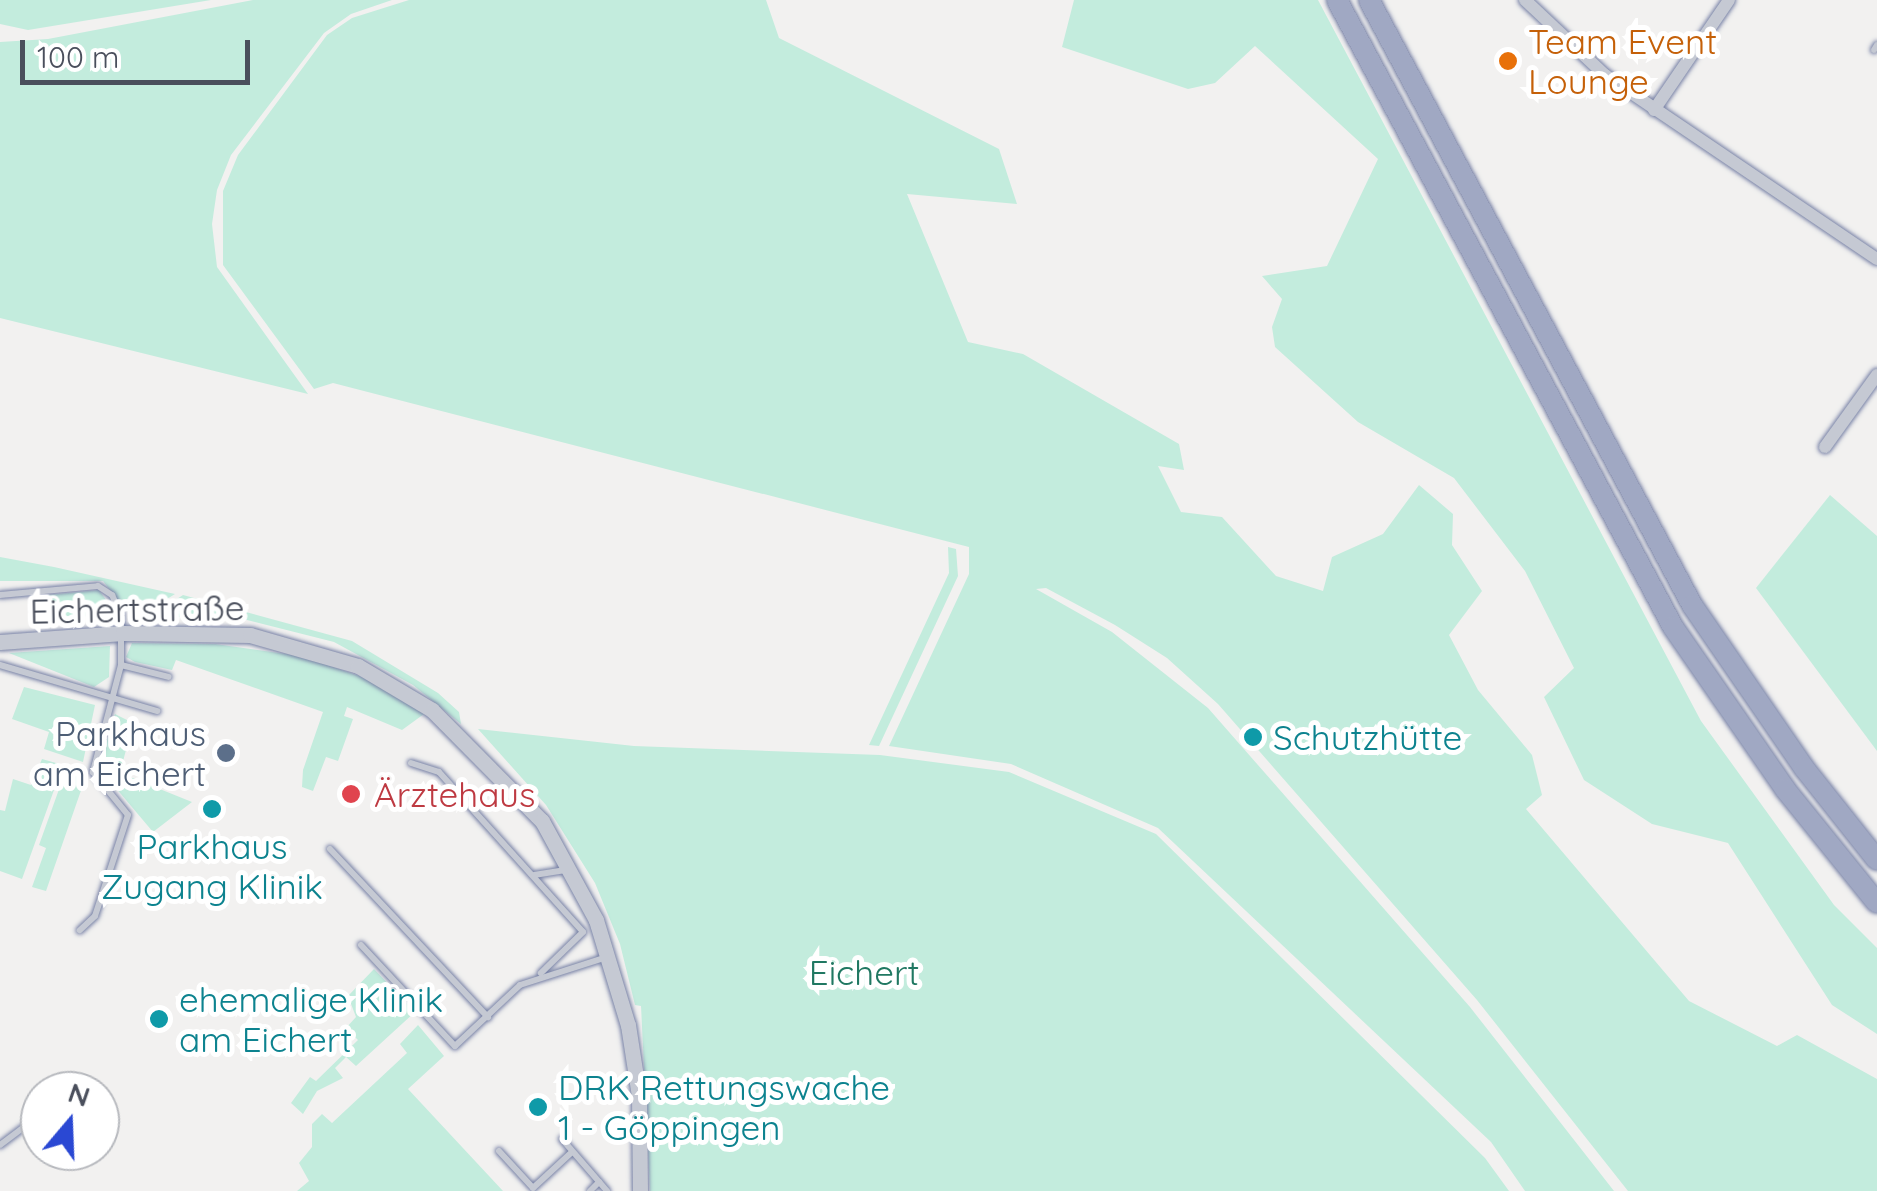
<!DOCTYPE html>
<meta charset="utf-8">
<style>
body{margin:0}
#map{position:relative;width:1877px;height:1191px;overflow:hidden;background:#f2f1f0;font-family:Quicksand,sans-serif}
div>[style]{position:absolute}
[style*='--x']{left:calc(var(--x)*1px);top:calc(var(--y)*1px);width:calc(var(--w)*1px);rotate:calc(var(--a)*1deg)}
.green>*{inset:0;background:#c3ecdd}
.roads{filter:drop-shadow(0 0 2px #7882a6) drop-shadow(0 0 2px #7882a6)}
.service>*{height:6px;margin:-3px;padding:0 3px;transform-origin:3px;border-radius:3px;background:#c5c9d3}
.minor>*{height:12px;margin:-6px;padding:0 6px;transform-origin:6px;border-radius:6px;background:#c5c9d3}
.tertiary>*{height:15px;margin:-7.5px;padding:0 7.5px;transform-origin:7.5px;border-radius:7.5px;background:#c5c9d3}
.trunk>*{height:20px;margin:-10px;padding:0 10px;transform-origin:10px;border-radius:10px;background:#a0a8c3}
.dots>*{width:28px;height:28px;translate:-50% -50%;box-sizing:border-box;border:5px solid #fff;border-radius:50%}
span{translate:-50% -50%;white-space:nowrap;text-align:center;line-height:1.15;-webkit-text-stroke:10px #fff;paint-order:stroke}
.food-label{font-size:35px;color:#c56008}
.left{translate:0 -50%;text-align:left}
.street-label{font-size:35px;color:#4a4f5c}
.service-label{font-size:35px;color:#4e5e75}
.right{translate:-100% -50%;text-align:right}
.culture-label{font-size:35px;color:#0d838f}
.health-label{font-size:35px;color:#be3a42}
.park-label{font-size:35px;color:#207862}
.north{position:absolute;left:20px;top:1071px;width:100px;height:100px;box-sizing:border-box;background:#fff;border:2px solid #b7b9be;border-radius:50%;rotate:19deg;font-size:28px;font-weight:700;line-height:40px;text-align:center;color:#4a4f5c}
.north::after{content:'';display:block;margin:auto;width:35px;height:45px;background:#2a48d3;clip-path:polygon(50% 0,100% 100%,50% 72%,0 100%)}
.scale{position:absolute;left:20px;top:40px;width:230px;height:45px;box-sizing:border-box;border:5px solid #4a4f5c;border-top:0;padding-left:12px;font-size:30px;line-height:35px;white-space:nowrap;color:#4a4f5c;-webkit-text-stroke:8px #fff;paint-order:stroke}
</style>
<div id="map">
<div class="green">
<div style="clip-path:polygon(0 0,211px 0,28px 30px,0 24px)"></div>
<div style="clip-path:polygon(253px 0,392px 0,351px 14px,324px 33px,231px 155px,217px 190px,212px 224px,217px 267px,308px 394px,0 318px,0 42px,48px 39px)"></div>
<div style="clip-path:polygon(409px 0,766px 0,779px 38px,999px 149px,1017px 204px,907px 194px,968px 342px,1023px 354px,1179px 444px,1184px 470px,1158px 466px,1181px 512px,1222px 517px,1276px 576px,1323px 591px,1332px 557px,1383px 534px,1419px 485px,1453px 514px,1452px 545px,1482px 591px,1449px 635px,1478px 690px,1532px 755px,1542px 795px,1526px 809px,1689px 1001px,1777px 1046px,1797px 1035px,1877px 1079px,1877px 1191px,1628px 1191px,1477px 1000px,1218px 704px,1167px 658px,1115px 625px,1046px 588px,1036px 589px,1112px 632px,1208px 708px,1470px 1007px,1614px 1191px,1525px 1191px,1491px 1142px,1158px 828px,1011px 764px,889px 746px,969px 574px,969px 547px,333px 383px,314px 389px,223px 265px,223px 191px,238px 155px,327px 35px,352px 18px)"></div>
<div style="clip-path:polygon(1074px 0,1318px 0,1701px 721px,1834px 905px,1877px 948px,1877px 1034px,1832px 1005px,1728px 843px,1652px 824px,1584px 780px,1544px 697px,1574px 668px,1525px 571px,1454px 478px,1358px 422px,1275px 347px,1272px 327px,1282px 299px,1262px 276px,1327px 266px,1378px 159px,1255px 46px,1215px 83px,1188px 89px,1062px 47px)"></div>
<div style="clip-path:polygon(1830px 495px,1877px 536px,1877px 751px,1756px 588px)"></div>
<div style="clip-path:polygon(948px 547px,956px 549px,958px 576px,879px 746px,869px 745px,949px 573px)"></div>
<div style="clip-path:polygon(0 557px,54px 567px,175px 594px,146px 612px,126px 611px,103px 581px,0 581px)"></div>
<div style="clip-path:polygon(99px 590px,116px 614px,50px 619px,48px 595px)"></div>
<div style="clip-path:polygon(183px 595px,352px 641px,438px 693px,459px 712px,461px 724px,413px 685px,334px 642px,243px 619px,151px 616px)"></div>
<div style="clip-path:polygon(132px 643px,215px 644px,301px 656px,365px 678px,424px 714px,402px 730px,347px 707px,344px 716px,353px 719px,338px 761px,326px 757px,313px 791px,302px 787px,303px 770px,323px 712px,176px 660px,172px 670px,135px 662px,126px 657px)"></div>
<div style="clip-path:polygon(110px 646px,109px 677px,94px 687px,9px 653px)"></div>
<div style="clip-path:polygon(24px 687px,95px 705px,83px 762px,44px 749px,49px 732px,12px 719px)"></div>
<div style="clip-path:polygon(115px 714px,133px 723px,120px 773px,192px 802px,153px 832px,99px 768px)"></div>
<div style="clip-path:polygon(478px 729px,634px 746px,880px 755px,1009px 772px,1156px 834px,1485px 1158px,1509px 1191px,650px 1191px,641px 1006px,635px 1005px,620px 944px,595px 883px,546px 805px)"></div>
<div style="clip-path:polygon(42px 759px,63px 765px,22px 879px,0 871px,0 810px,5px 811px,13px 779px,31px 785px)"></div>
<div style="clip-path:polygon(67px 767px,85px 779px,46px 891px,32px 887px,46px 848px,39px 845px)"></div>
<div style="clip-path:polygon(374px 969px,415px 1012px,356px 1066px,346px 1057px,335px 1068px,343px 1078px,317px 1091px,303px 1114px,291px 1103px,310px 1077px,316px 1081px,358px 1040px,346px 1028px,356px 1017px,348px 996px)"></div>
<div style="clip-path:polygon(418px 1025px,444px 1056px,408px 1089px,503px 1191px,297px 1191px,309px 1181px,299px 1163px,312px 1147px,312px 1124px,322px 1114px,332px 1123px,407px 1053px,400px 1044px)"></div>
</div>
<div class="roads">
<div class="service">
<div style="--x:1874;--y:50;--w:6;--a:-59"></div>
<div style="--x:0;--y:595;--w:98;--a:-5.2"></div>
<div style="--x:98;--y:586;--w:17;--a:33"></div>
<div style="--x:112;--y:595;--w:21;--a:65"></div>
<div style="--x:121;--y:614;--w:51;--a:90"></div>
<div style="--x:121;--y:665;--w:111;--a:104.7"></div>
<div style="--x:93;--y:772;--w:55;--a:50.9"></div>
<div style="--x:128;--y:815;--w:106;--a:108.1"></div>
<div style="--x:95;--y:916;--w:21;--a:137"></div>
<div style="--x:0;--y:665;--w:164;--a:16.3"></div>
<div style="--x:121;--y:665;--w:49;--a:14"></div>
<div style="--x:411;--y:763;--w:29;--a:18"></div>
<div style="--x:439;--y:772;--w:215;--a:48"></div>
<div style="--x:583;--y:932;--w:59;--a:135.7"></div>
<div style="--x:330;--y:849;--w:231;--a:46.8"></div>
<div style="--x:534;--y:875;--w:32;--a:-9"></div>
<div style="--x:361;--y:945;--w:138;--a:47.1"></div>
<div style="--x:455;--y:1046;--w:89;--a:-43.2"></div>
<div style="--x:520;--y:985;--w:91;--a:-17.8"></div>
<div style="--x:562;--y:1139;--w:69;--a:49.1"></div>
<div style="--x:0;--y:1145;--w:50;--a:-36.9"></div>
<div style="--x:499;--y:1151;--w:50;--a:47.4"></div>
<div style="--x:533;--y:1188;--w:53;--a:-42.7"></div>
<div style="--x:590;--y:1191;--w:13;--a:-45"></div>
</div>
<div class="minor">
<div style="--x:1525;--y:0;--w:110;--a:43.2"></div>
<div style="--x:1605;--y:75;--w:328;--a:34.1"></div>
<div style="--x:1654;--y:110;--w:133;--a:-55.7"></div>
<div style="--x:1825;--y:447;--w:89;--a:-54.2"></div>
</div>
<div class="tertiary">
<div style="--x:0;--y:642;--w:123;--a:-4.2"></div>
<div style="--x:123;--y:633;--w:127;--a:0.9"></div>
<div style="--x:250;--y:635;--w:112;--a:16"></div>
<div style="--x:358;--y:666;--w:86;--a:30.7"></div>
<div style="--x:432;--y:710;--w:156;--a:45.3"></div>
<div style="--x:542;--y:821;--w:113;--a:61.4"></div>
<div style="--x:596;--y:920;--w:110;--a:73.1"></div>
<div style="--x:628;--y:1025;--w:72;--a:81.2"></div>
<div style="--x:639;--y:1096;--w:95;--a:89.4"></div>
</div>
<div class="trunk">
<div style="--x:1337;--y:0;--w:711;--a:61.81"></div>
<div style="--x:1673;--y:627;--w:197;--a:55.3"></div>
<div style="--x:1785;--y:789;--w:146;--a:51.1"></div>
<div style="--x:1369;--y:0;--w:686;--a:61.9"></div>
<div style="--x:1692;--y:605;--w:198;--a:55.5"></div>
<div style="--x:1804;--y:768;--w:117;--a:51.6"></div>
</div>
</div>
<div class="dots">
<div style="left:1508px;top:61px;background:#e8710a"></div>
<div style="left:1253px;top:737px;background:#0f9aa8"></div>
<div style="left:226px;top:753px;background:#5c6f8a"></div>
<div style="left:351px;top:794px;background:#e0444e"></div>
<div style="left:212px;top:809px;background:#0f9aa8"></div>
<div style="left:159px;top:1019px;background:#0f9aa8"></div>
<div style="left:538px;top:1107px;background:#0f9aa8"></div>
</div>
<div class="food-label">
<span class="left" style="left:1528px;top:61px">Team Event<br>Lounge</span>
</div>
<div class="street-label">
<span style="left:137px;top:609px;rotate:-1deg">Eichertstraße</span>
</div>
<div class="service-label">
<span class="right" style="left:206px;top:753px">Parkhaus<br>am Eichert</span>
</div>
<div class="culture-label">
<span class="left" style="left:1273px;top:737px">Schutzhütte</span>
<span style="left:212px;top:866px">Parkhaus<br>Zugang Klinik</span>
<span class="left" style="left:179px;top:1019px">ehemalige Klinik<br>am Eichert</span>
<span class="left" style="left:558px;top:1107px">DRK Rettungswache<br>1 - Göppingen</span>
</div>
<div class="health-label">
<span class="left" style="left:374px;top:794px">Ärztehaus</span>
</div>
<div class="park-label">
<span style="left:864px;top:972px">Eichert</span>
</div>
<div class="north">N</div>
<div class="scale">100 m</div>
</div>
